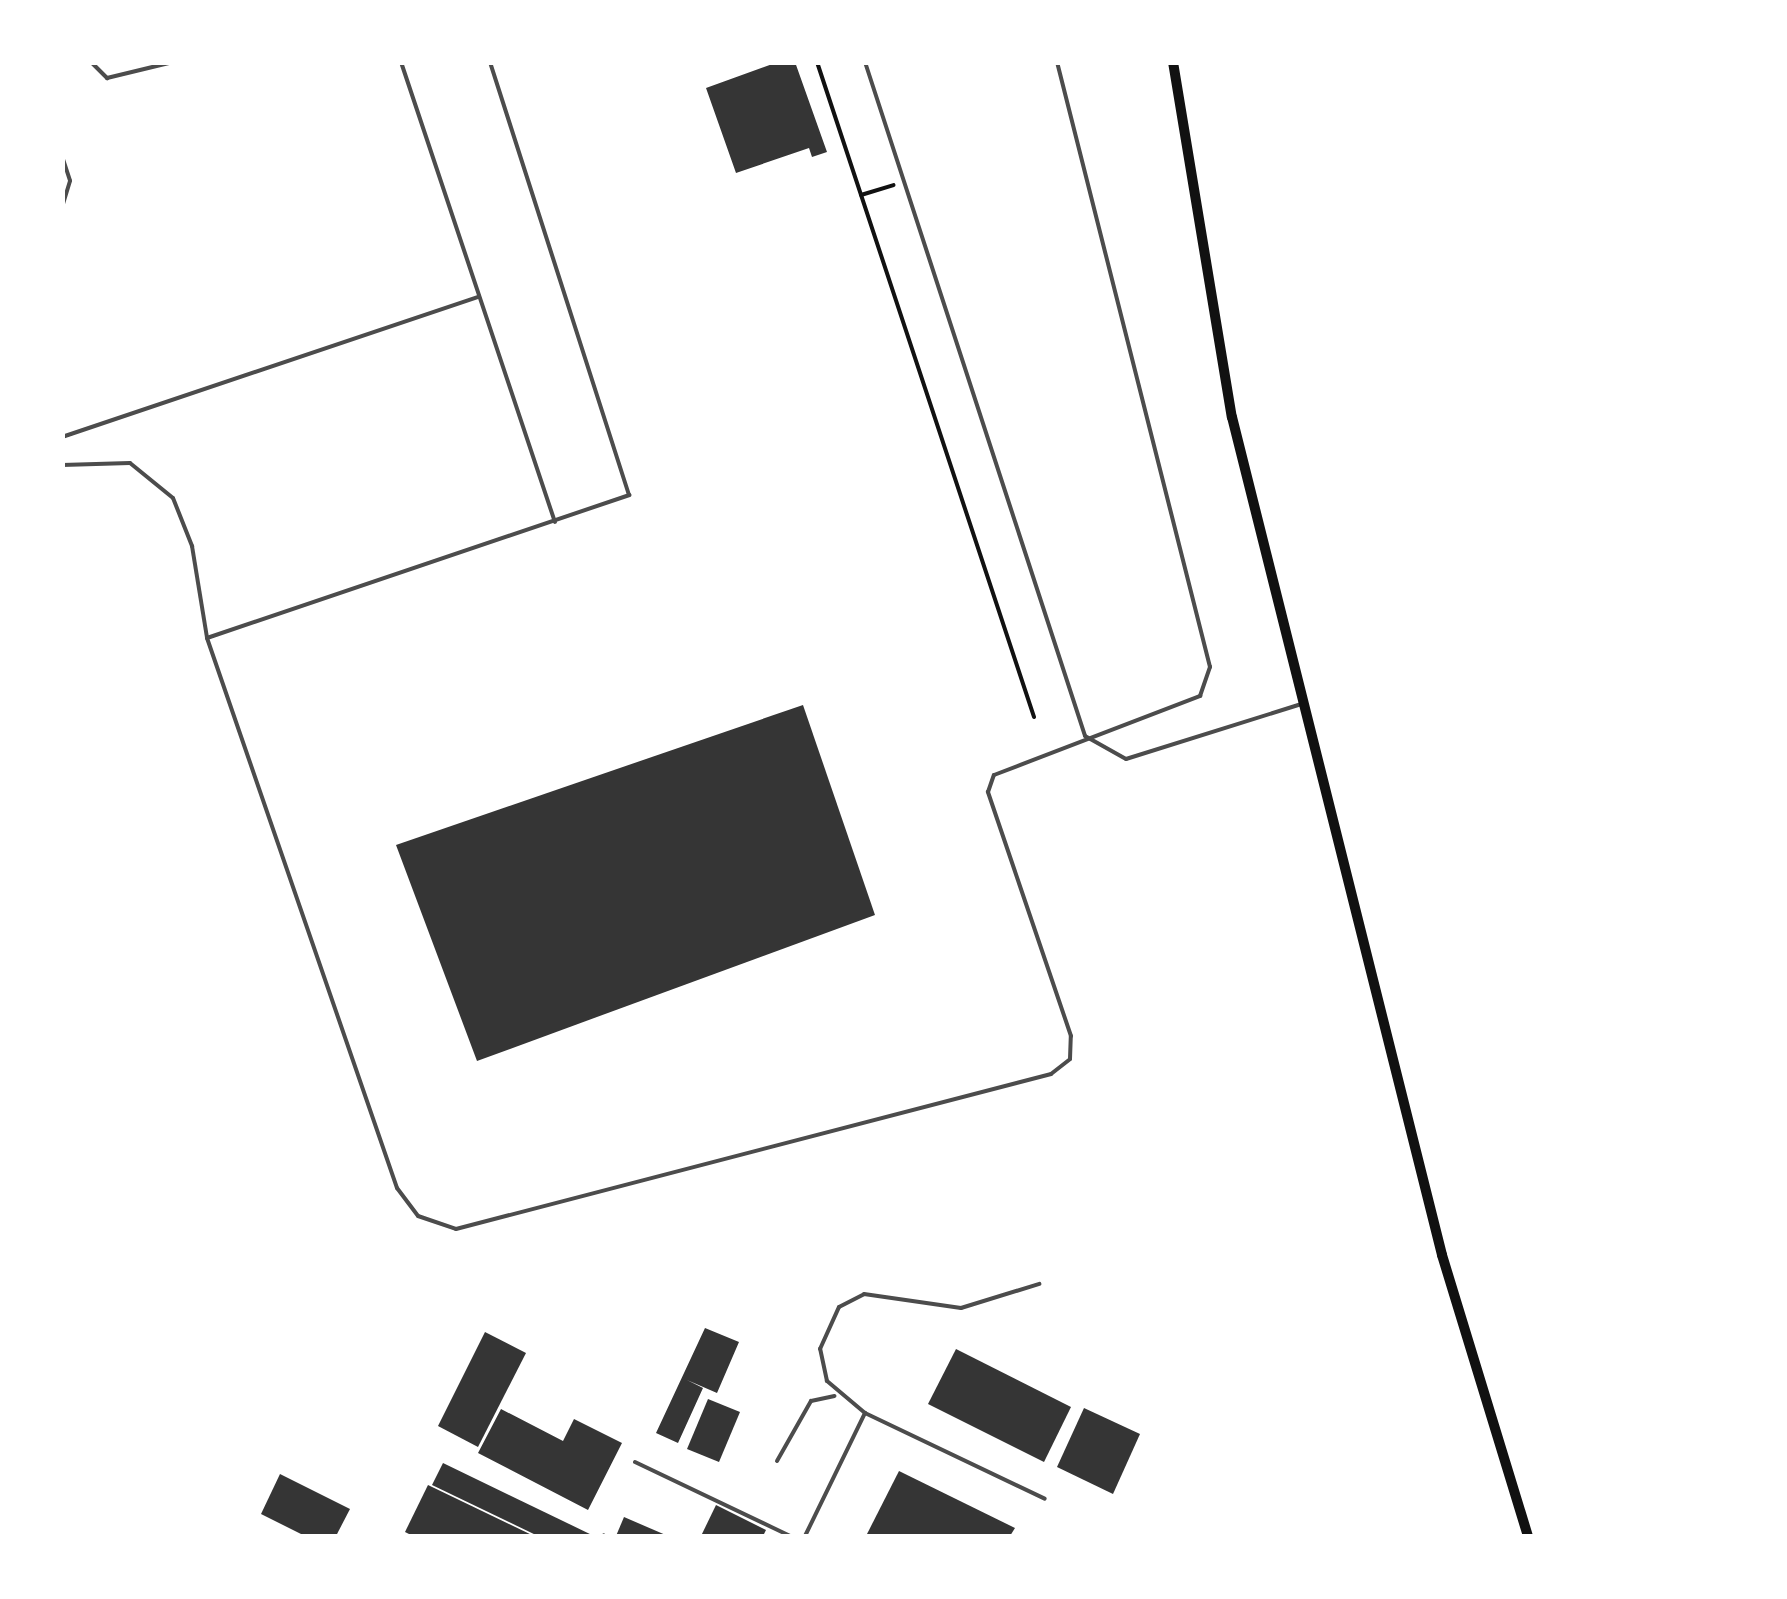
<!DOCTYPE html>
<style>
body{margin:0}
#map{position:relative;width:1787px;height:1599px;overflow:hidden;background:#fff;font-family:"PT Sans",sans-serif}
div>[style]{position:absolute}
[style*='--x']{left:calc(var(--x)*1px);top:calc(var(--y)*1px);width:calc(var(--w)*1px);rotate:calc(var(--a)*1deg)}
.building>*{inset:0;background:#353535}
.path>*{height:4px;margin:-2px;padding:0 2px;transform-origin:2px;border-radius:2px;background:#111}
.service>*{height:4px;margin:-2px;padding:0 2px;transform-origin:2px;border-radius:2px;background:#4c4c4c}
.secondary>*{height:10px;margin:-5px;padding:0 5px;transform-origin:5px;border-radius:5px;background:#111}
span{translate:-50% -50%;white-space:nowrap;text-align:center;line-height:1.15;-webkit-text-stroke:10px #fff;paint-order:stroke}
.frame{position:absolute;inset:0;border:65px solid #fff;pointer-events:none}
</style>
<div id="map">
<div class="building">
<div style="clip-path:polygon(778px 62px,795px 62px,827px 152px,812px 157px,809px 148px,736px 173px,706px 88px)"></div>
<div style="clip-path:polygon(803px 705px,875px 915px,477px 1061px,396px 845px)"></div>
<div style="clip-path:polygon(705px 1328px,739px 1342px,717px 1393px,687px 1380px,703px 1388px,678px 1443px,656px 1433px)"></div>
<div style="clip-path:polygon(485px 1332px,526px 1353px,478px 1447px,438px 1426px)"></div>
<div style="clip-path:polygon(956px 1349px,1071px 1407px,1044px 1462px,928px 1404px)"></div>
<div style="clip-path:polygon(708px 1399px,740px 1412px,719px 1462px,687px 1449px)"></div>
<div style="clip-path:polygon(1084px 1408px,1140px 1434px,1113px 1494px,1057px 1467px)"></div>
<div style="clip-path:polygon(501px 1409px,563px 1441px,574px 1419px,622px 1443px,588px 1510px,478px 1453px)"></div>
<div style="clip-path:polygon(443px 1463px,594px 1536px,538px 1536px,432px 1485px)"></div>
<div style="clip-path:polygon(899px 1471px,1015px 1528px,1010px 1536px,866px 1536px)"></div>
<div style="clip-path:polygon(280px 1474px,350px 1509px,336px 1536px,305px 1536px,261px 1514px)"></div>
<div style="clip-path:polygon(428px 1485px,534px 1536px,413px 1536px,405px 1532px)"></div>
<div style="clip-path:polygon(716px 1505px,766px 1530px,763px 1536px,701px 1536px)"></div>
<div style="clip-path:polygon(624px 1517px,668px 1536px,616px 1536px)"></div>
</div>
<div class="path">
<div style="--x:817;--y:62;--w:690;--a:71.67"></div>
<div style="--x:861;--y:195;--w:34;--a:-17"></div>
</div>
<div class="service">
<div style="--x:91;--y:62;--w:23;--a:45"></div>
<div style="--x:107;--y:78;--w:68;--a:-13.6"></div>
<div style="--x:401;--y:62;--w:485;--a:71.5"></div>
<div style="--x:865;--y:62;--w:709;--a:71.92"></div>
<div style="--x:1085;--y:736;--w:47;--a:29.3"></div>
<div style="--x:1126;--y:759;--w:183;--a:-17.4"></div>
<div style="--x:62;--y:156;--w:26;--a:72"></div>
<div style="--x:70;--y:181;--w:27;--a:107"></div>
<div style="--x:62;--y:437;--w:440;--a:-18.6"></div>
<div style="--x:62;--y:465;--w:68;--a:-1.7"></div>
<div style="--x:130;--y:463;--w:55;--a:39.1"></div>
<div style="--x:173;--y:498;--w:52;--a:68.4"></div>
<div style="--x:192;--y:546;--w:93;--a:80.7"></div>
<div style="--x:207;--y:638;--w:582;--a:70.94"></div>
<div style="--x:397;--y:1188;--w:35;--a:53"></div>
<div style="--x:418;--y:1216;--w:40;--a:18.9"></div>
<div style="--x:456;--y:1229;--w:615;--a:-14.6"></div>
<div style="--x:1051;--y:1074;--w:24;--a:-38"></div>
<div style="--x:1070;--y:1059;--w:23;--a:-88"></div>
<div style="--x:1071;--y:1036;--w:258;--a:-108.8"></div>
<div style="--x:988;--y:792;--w:18;--a:-71"></div>
<div style="--x:994;--y:775;--w:221;--a:-21"></div>
<div style="--x:1200;--y:696;--w:31;--a:-71"></div>
<div style="--x:1210;--y:667;--w:624;--a:-104.19"></div>
<div style="--x:207;--y:638;--w:446;--a:-18.7"></div>
<div style="--x:629;--y:495;--w:455;--a:-107.8"></div>
<div style="--x:865;--y:1413;--w:199;--a:25.5"></div>
<div style="--x:777;--y:1461;--w:69;--a:-60.5"></div>
<div style="--x:811;--y:1401;--w:24;--a:-12"></div>
<div style="--x:635;--y:1462;--w:172;--a:25.5"></div>
<div style="--x:603;--y:1536;--w:1;--a:-45"></div>
<div style="--x:805;--y:1536;--w:137;--a:-64"></div>
<div style="--x:865;--y:1413;--w:50;--a:-139.9"></div>
<div style="--x:827;--y:1381;--w:33;--a:-102"></div>
<div style="--x:820;--y:1349;--w:46;--a:-65.7"></div>
<div style="--x:839;--y:1307;--w:28;--a:-27"></div>
<div style="--x:864;--y:1294;--w:98;--a:8.2"></div>
<div style="--x:961;--y:1308;--w:82;--a:-17.1"></div>
</div>
<div class="secondary">
<div style="--x:1173;--y:62;--w:360;--a:80.6"></div>
<div style="--x:1232;--y:417;--w:864;--a:75.93"></div>
<div style="--x:1442;--y:1255;--w:294;--a:73"></div>
</div>
<div class="frame"></div>
</div>
